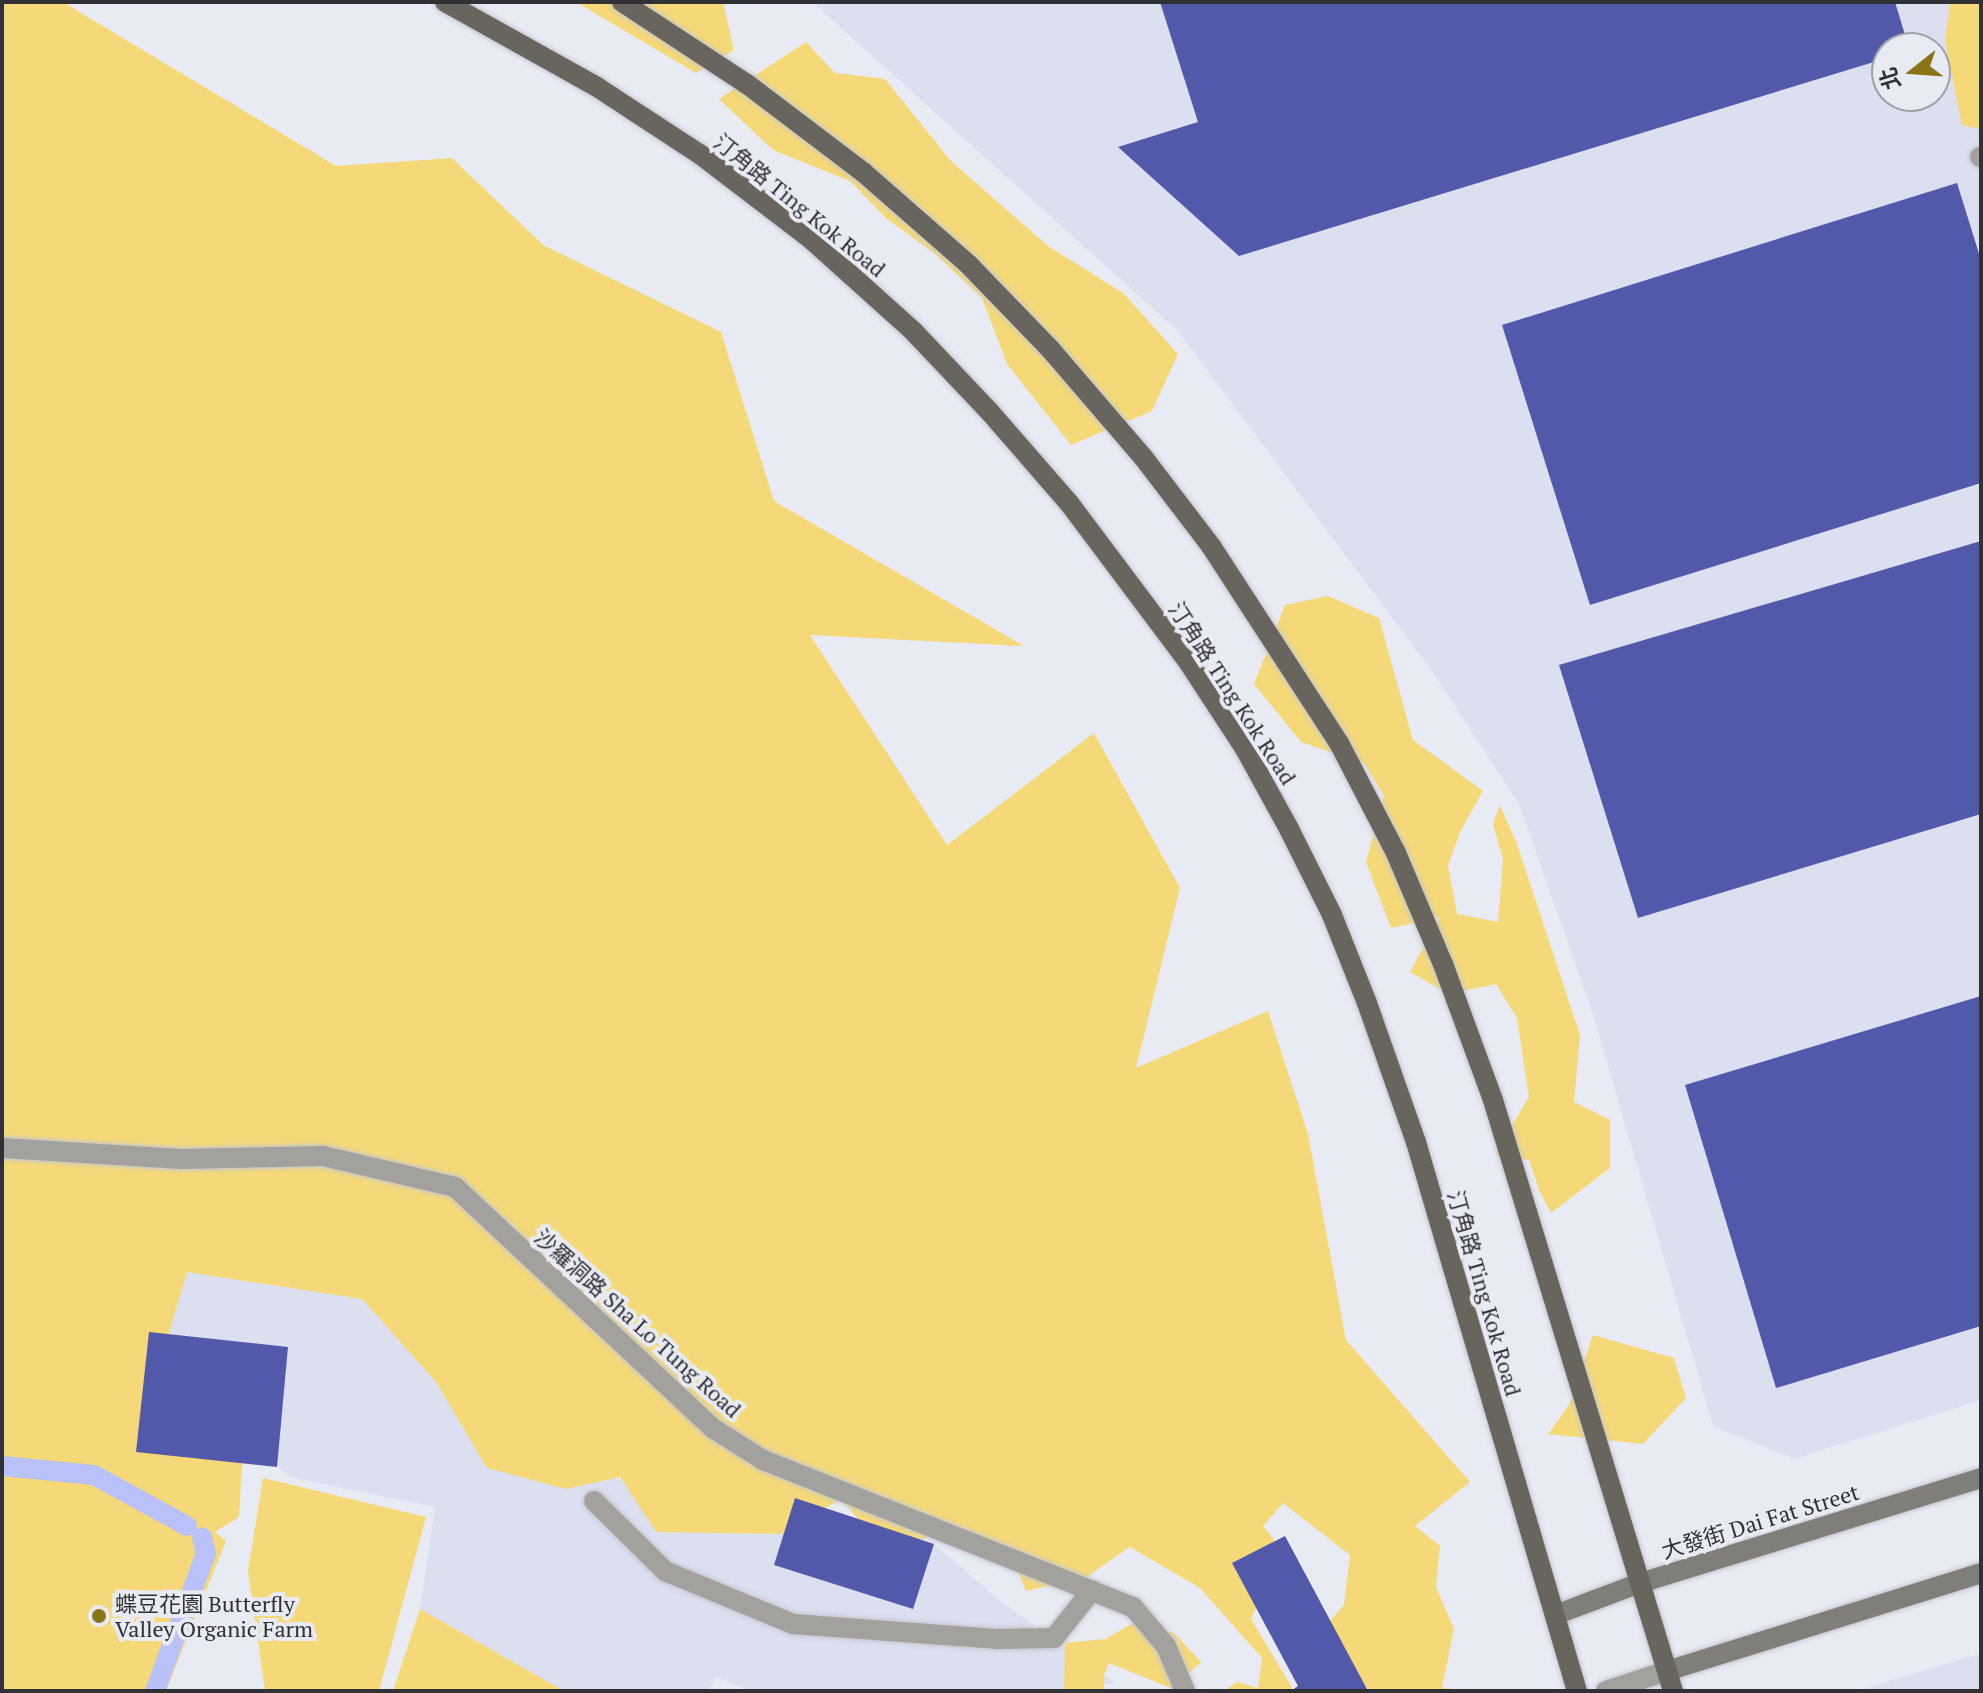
<!DOCTYPE html>
<meta charset="utf-8">
<style>
body{margin:0}
#map{position:relative;width:1983px;height:1693px;overflow:hidden;background:#e9ebf4;font-family:"PT Serif","Noto Sans TC",serif}
div>[style]{position:absolute}
[style*='--x']{left:calc(var(--x)*1px);top:calc(var(--y)*1px);width:calc(var(--w)*1px);rotate:calc(var(--a)*1deg)}
.built>*{inset:0;background:#dcdff0}
.green>*{inset:0;background:#f5d978}
.stream>*{height:20px;margin:-10px;padding:0 10px;transform-origin:10px;border-radius:10px;background:#b9c2f8}
.building>*{inset:0;background:#5359aa}
.roads{filter:drop-shadow(0 0 2px #c4c6ce) drop-shadow(0 0 2px #c4c6ce)}
.lane>*{height:20px;margin:-10px;padding:0 10px;transform-origin:10px;border-radius:10px;background:#a3a19e}
.secondary>*{height:20px;margin:-10px;padding:0 10px;transform-origin:10px;border-radius:10px;background:#7f7e78}
.primary>*{height:20px;margin:-10px;padding:0 10px;transform-origin:10px;border-radius:10px;background:#67655e}
.dots>*{width:22px;height:22px;translate:-50% -50%;box-sizing:border-box;border:4px solid #e9ebf4;border-radius:50%}
span{translate:-50% -50%;white-space:nowrap;text-align:center;line-height:1.15;-webkit-text-stroke:8px #e9ebf4;paint-order:stroke}
.street-label{font-size:22px;color:#303135}
.poi-label{font-size:22px;color:#303135}
.left{translate:0 -50%;text-align:left}
.frame{position:absolute;inset:0;border:4px solid #303135;pointer-events:none}
.north{position:absolute;left:1871px;top:32px;width:80px;height:80px;box-sizing:border-box;background:#e9ebf4;border:2px solid #9fa1a8;border-radius:50%;rotate:253deg;font-size:22px;font-weight:700;line-height:32px;text-align:center;color:#303135}
.north::after{content:'';display:block;margin:auto;width:28px;height:36px;background:#8b7317;clip-path:polygon(50% 0,100% 100%,50% 72%,0 100%)}
</style>
<div id="map">
<div class="built">
<div style="clip-path:polygon(evenodd,812px 2px,1981px 2px,1981px 1400px,1794px 1459px,1713px 1426px,1593px 1014px,1519px 804px,1432px 671px,1177px 330px,812px 2px,1887px 48px,1935px 48px,1935px 96px,1887px 96px,1887px 48px)"></div>
<div style="clip-path:polygon(186px 1272px,362px 1299px,436px 1382px,569px 1456px,705px 1520px,795px 1498px,934px 1544px,1004px 1604px,1115px 1683px,1062px 1691px,750px 1691px,717px 1677px,708px 1691px,564px 1691px,420px 1609px,435px 1507px,289px 1477px,149px 1332px)"></div>
<div style="clip-path:polygon(1981px 1653px,1981px 1691px,1862px 1691px,1863px 1689px)"></div>
</div>
<div class="green">
<div style="clip-path:polygon(2px 2px,63px 2px,336px 166px,452px 158px,543px 245px,721px 332px,774px 501px,1024px 646px,810px 635px,947px 845px,1094px 733px,1180px 888px,1136px 1068px,1268px 1011px,1308px 1134px,1346px 1340px,1470px 1482px,1415px 1526px,1440px 1546px,1436px 1587px,1454px 1629px,1442px 1688px,1484px 1691px,1311px 1691px,1307px 1647px,1344px 1605px,1350px 1555px,1283px 1503px,1263px 1526px,1283px 1550px,1251px 1619px,1294px 1691px,1224px 1691px,1237px 1682px,1258px 1688px,1262px 1658px,1200px 1588px,1130px 1547px,1085px 1578px,1026px 1591px,1017px 1569px,942px 1533px,885px 1550px,841px 1499px,780px 1534px,656px 1532px,620px 1477px,566px 1489px,487px 1468px,436px 1382px,362px 1299px,187px 1272px,158px 1370px,244px 1434px,239px 1517px,215px 1532px,226px 1541px,166px 1691px,2px 1691px)"></div>
<div style="clip-path:polygon(576px 2px,723px 2px,734px 50px,696px 73px)"></div>
<div style="clip-path:polygon(1950px 2px,1981px 2px,1981px 129px,1962px 125px,1945px 41px)"></div>
<div style="clip-path:polygon(806px 42px,835px 73px,885px 79px,951px 161px,1048px 246px,1123px 293px,1178px 354px,1152px 411px,1071px 445px,1007px 364px,982px 298px,934px 253px,887px 219px,850px 181px,773px 150px,719px 99px)"></div>
<div style="clip-path:polygon(1328px 596px,1379px 618px,1413px 740px,1483px 791px,1461px 830px,1448px 865px,1457px 914px,1498px 922px,1503px 859px,1493px 824px,1500px 805px,1517px 844px,1580px 1035px,1574px 1102px,1610px 1120px,1610px 1168px,1551px 1213px,1539px 1190px,1529px 1160px,1495px 1154px,1529px 1097px,1517px 1018px,1496px 984px,1449px 994px,1410px 972px,1440px 917px,1391px 928px,1366px 862px,1384px 796px,1365px 764px,1301px 742px,1254px 684px,1285px 605px)"></div>
<div style="clip-path:polygon(1593px 1335px,1674px 1358px,1686px 1398px,1643px 1444px,1548px 1434px,1569px 1405px)"></div>
<div style="clip-path:polygon(263px 1478px,426px 1517px,379px 1691px,265px 1691px,248px 1571px)"></div>
<div style="clip-path:polygon(420px 1609px,564px 1691px,393px 1691px)"></div>
<div style="clip-path:polygon(1135px 1622px,1174px 1633px,1201px 1662px,1173px 1689px,1109px 1663px,1104px 1675px,1104px 1691px,1064px 1691px,1065px 1643px,1105px 1639px)"></div>
</div>
<div class="stream">
<div style="--x:2;--y:1466;--w:92;--a:5.6"></div>
<div style="--x:94;--y:1475;--w:106;--a:28.7"></div>
<div style="--x:155;--y:1691;--w:147;--a:-69.7"></div>
<div style="--x:206;--y:1553;--w:16;--a:-104"></div>
</div>
<div class="building">
<div style="clip-path:polygon(1160px 2px,1895px 2px,1909px 48px,1887px 48px,1887px 58px,1239px 256px,1118px 147px,1198px 122px)"></div>
<div style="clip-path:polygon(1957px 183px,1981px 260px,1981px 483px,1590px 605px,1502px 325px)"></div>
<div style="clip-path:polygon(1981px 541px,1981px 814px,1638px 918px,1559px 665px)"></div>
<div style="clip-path:polygon(1981px 996px,1981px 1326px,1776px 1388px,1685px 1085px)"></div>
<div style="clip-path:polygon(149px 1332px,288px 1347px,277px 1467px,136px 1452px)"></div>
<div style="clip-path:polygon(795px 1498px,934px 1544px,913px 1609px,774px 1565px)"></div>
<div style="clip-path:polygon(1285px 1536px,1368px 1691px,1291px 1691px,1298px 1686px,1232px 1563px)"></div>
</div>
<div class="roads">
<div class="lane">
<div style="--x:1980;--y:157;--w:1;--a:0"></div>
<div style="--x:2;--y:1148;--w:180;--a:3.5"></div>
<div style="--x:182;--y:1159;--w:141;--a:-1.2"></div>
<div style="--x:323;--y:1156;--w:136;--a:13.2"></div>
<div style="--x:455;--y:1187;--w:354;--a:43.1"></div>
<div style="--x:714;--y:1429;--w:58;--a:32.3"></div>
<div style="--x:763;--y:1460;--w:398;--a:21.7"></div>
<div style="--x:1133;--y:1607;--w:51;--a:49.8"></div>
<div style="--x:1166;--y:1646;--w:49;--a:67.1"></div>
<div style="--x:594;--y:1501;--w:100;--a:44.6"></div>
<div style="--x:665;--y:1571;--w:139;--a:22.5"></div>
<div style="--x:793;--y:1624;--w:203;--a:4.2"></div>
<div style="--x:995;--y:1639;--w:59;--a:-1"></div>
<div style="--x:1054;--y:1638;--w:61;--a:-51.6"></div>
<div style="--x:1606;--y:1691;--w:64;--a:-18.2"></div>
</div>
<div class="secondary">
<div style="--x:1555;--y:1615;--w:91;--a:-20.6"></div>
<div style="--x:1640;--y:1583;--w:357;--a:-17.1"></div>
<div style="--x:1667;--y:1671;--w:329;--a:-17.3"></div>
</div>
<div class="primary">
<div style="--x:445;--y:2;--w:174;--a:29.2"></div>
<div style="--x:597;--y:87;--w:124;--a:33.2"></div>
<div style="--x:701;--y:155;--w:140;--a:37.4"></div>
<div style="--x:812;--y:240;--w:137;--a:42"></div>
<div style="--x:914;--y:332;--w:109;--a:46.5"></div>
<div style="--x:989;--y:411;--w:122;--a:49"></div>
<div style="--x:1069;--y:503;--w:196;--a:53.1"></div>
<div style="--x:1187;--y:660;--w:104;--a:56.8"></div>
<div style="--x:1244;--y:747;--w:94;--a:61.2"></div>
<div style="--x:1289;--y:829;--w:96;--a:63.4"></div>
<div style="--x:1332;--y:915;--w:95;--a:68.3"></div>
<div style="--x:1367;--y:1003;--w:147;--a:70.6"></div>
<div style="--x:1416;--y:1142;--w:572;--a:73.66"></div>
<div style="--x:622;--y:2;--w:149;--a:33.3"></div>
<div style="--x:747;--y:84;--w:146;--a:37.2"></div>
<div style="--x:863;--y:172;--w:140;--a:41.2"></div>
<div style="--x:968;--y:264;--w:120;--a:46"></div>
<div style="--x:1051;--y:350;--w:141;--a:49.3"></div>
<div style="--x:1143;--y:457;--w:112;--a:52.6"></div>
<div style="--x:1211;--y:546;--w:235;--a:57"></div>
<div style="--x:1339;--y:743;--w:124;--a:62.6"></div>
<div style="--x:1396;--y:853;--w:121;--a:67.1"></div>
<div style="--x:1443;--y:964;--w:145;--a:69.8"></div>
<div style="--x:1493;--y:1100;--w:618;--a:73.06"></div>
</div>
</div>
<div class="dots">
<div style="left:99px;top:1616px;background:#8b7317"></div>
</div>
<div class="street-label">
<span style="left:800px;top:205px;rotate:39deg">汀角路 Ting Kok Road</span>
<span style="left:1233px;top:693px;rotate:57deg">汀角路 Ting Kok Road</span>
<span style="left:1485px;top:1293px;rotate:74deg">汀角路 Ting Kok Road</span>
<span style="left:638px;top:1323px;rotate:42deg">沙羅洞路 Sha Lo Tung Road</span>
<span style="left:1760px;top:1521px;rotate:-17deg">大發街 Dai Fat Street</span>
</div>
<div class="poi-label">
<span class="left" style="left:115px;top:1616px">蝶豆花園 Butterfly<br>Valley Organic Farm</span>
</div>
<div class="frame"></div>
<div class="north">北</div>
</div>
